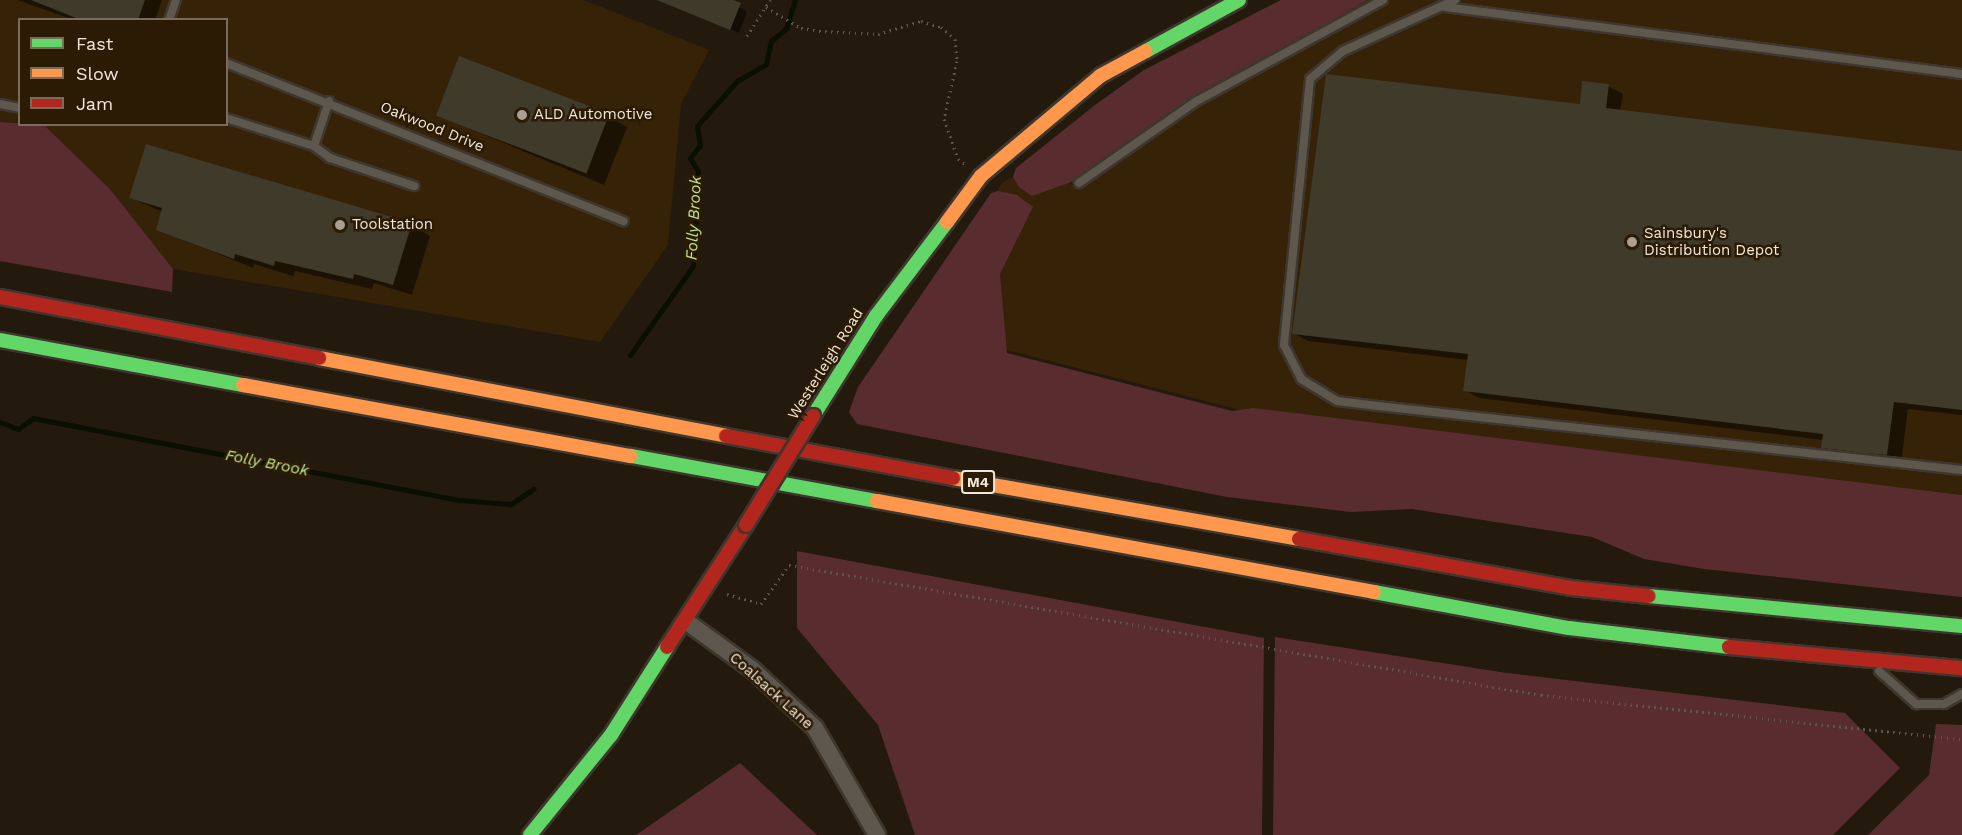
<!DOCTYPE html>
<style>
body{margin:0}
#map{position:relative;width:1962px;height:835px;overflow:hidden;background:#231a0d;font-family:"Work Sans",sans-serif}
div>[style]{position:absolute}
.built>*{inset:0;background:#352207}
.green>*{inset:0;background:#592c2f}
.shadow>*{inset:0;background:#0007}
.stream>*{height:5px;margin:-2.5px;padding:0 2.5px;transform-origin:2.5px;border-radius:2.5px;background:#091001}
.building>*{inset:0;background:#403a2a;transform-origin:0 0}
.path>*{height:3px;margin-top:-1.5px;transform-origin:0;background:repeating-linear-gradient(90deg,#5c564c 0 1.5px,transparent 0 6px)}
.roads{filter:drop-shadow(2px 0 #3e372e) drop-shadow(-2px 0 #3e372e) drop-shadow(0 2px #3e372e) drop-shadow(0 -2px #3e372e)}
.lane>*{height:8px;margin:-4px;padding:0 4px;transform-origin:4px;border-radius:4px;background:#5e574e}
.street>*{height:16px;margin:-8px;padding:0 8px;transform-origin:8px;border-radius:8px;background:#5e574e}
.fast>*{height:14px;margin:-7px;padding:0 7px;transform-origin:7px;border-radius:7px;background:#63d668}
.slow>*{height:14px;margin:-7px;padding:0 7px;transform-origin:7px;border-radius:7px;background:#ff974d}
.jam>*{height:14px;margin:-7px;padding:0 7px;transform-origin:7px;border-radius:7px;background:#b3261e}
.bridges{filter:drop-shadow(2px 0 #3e372e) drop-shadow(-2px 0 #3e372e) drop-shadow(0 2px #3e372e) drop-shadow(0 -2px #3e372e)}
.jam-bridge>*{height:14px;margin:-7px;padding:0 7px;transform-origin:7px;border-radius:7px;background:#b3261e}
.dots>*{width:16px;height:16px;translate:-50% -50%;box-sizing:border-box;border:3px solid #2b1b05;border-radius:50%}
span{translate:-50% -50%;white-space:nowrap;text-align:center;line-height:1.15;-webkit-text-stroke:5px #2b1b05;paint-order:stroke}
.shield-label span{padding:2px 4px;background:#2b1b05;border:2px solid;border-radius:4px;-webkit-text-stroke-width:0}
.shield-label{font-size:14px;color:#f1e6d9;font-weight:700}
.poi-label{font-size:15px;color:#f1e6d9}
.left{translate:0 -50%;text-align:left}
.street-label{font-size:15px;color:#f1e6d9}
.water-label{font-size:16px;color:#bfe38d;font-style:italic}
.legend{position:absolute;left:18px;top:18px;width:210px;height:108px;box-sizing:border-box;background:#2b1b05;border:2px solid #7a6c5a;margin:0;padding:8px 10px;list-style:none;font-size:18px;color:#f1e6d9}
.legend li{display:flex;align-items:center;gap:12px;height:30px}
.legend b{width:30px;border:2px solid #7a6c5a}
</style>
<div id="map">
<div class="built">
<div style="clip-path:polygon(0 0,584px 0,709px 50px,681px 104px,668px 245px,600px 342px,173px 269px,110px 189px,44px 125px,35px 125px,226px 124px,226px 20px,20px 20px,19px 123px,0 122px)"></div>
<div style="clip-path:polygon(1307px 0,1962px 0,1962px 495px,1248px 412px,922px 328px,1002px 183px)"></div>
</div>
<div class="green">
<div style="clip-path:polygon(1281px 0,1367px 0,1171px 114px,1069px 183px,1032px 196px,1019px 187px,1013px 177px,1016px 168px,1095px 105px,1144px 70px)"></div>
<div style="clip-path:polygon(0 122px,44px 125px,110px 189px,173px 269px,172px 292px,0 261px)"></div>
<div style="clip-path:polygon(998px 191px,1017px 195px,1033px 207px,1000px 274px,1007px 353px,1232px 411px,1253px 408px,1962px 495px,1962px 597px,1704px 569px,1644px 559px,1592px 537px,1412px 509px,1351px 512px,1227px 497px,857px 424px,849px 412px,858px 387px,991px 193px)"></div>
<div style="clip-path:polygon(797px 551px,1264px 638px,1262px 835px,915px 835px,878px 725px,797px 628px)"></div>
<div style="clip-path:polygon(1275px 637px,1507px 673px,1845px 713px,1900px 768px,1833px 835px,1273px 835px)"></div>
<div style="clip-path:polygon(1936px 724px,1962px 725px,1962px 835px,1868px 835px,1929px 775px)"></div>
<div style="clip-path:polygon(740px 763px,817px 835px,636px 835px)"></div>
</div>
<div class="shadow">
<div style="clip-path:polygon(17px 0,162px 0,155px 20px,75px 20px)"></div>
<div style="clip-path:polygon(739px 7px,747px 12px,739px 33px,710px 20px)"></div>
<div style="clip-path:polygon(1608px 86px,1623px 94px,1620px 111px,1962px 152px,1962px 415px,1908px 409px,1901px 463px,1837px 455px,1823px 447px,1824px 440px,1479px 398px,1465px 390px,1468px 360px,1308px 341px,1293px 333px)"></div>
<div style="clip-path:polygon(437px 115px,608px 116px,627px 127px,604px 185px)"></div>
<div style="clip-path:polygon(131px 198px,411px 225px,430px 236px,412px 295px,374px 283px,372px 289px,295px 271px,293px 276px,254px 264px,253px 268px,158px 229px,163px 212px)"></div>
</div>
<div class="stream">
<div style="left:630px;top:355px;width:109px;rotate:-54.7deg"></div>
<div style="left:693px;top:266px;width:95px;rotate:-87deg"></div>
<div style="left:698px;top:171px;width:15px;rotate:-122deg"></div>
<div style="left:690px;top:158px;width:16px;rotate:-52deg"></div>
<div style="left:700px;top:145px;width:19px;rotate:-99deg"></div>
<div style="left:697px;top:126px;width:60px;rotate:-48.4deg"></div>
<div style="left:737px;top:81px;width:34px;rotate:-30deg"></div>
<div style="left:766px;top:64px;width:24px;rotate:-78deg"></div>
<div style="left:771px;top:41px;width:19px;rotate:-39deg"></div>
<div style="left:786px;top:29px;width:30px;rotate:-73deg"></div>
<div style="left:0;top:422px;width:19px;rotate:21deg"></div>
<div style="left:18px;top:429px;width:19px;rotate:-36deg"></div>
<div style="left:33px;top:418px;width:435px;rotate:10.9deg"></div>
<div style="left:460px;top:500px;width:51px;rotate:4.5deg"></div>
<div style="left:511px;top:504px;width:27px;rotate:-34deg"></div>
</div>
<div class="building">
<div style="clip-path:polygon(31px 0,145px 0,138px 20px,81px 20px)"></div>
<div style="clip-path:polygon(657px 0,733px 0,741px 3px,730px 30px)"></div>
<div style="left:459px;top:56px;width:161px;height:64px;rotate:21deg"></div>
<div style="clip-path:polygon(1326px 74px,1580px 104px,1582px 81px,1609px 84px,1606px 108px,1962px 151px,1962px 410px,1894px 402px,1887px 455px,1864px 453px,1821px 448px,1823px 434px,1463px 391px,1468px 354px,1292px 334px)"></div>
<div style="clip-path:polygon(146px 144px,412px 223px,393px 285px,354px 274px,353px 279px,275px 261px,274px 266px,235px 254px,234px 259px,156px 230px,162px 208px,129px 198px)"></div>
</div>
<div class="path">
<div style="left:766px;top:7px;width:41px;rotate:31deg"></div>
<div style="left:801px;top:28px;width:18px;rotate:9deg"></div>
<div style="left:819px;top:31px;width:59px;rotate:2.9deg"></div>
<div style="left:878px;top:34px;width:45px;rotate:-16.8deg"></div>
<div style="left:921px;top:21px;width:21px;rotate:17deg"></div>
<div style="left:941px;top:27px;width:18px;rotate:41deg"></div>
<div style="left:955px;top:39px;width:22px;rotate:85deg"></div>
<div style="left:957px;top:61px;width:59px;rotate:102.6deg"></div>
<div style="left:944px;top:119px;width:42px;rotate:70.7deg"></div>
<div style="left:958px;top:159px;width:9px;rotate:36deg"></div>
<div style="left:747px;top:36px;width:43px;rotate:-57.4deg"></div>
<div style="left:727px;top:594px;width:35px;rotate:16deg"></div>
<div style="left:761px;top:604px;width:48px;rotate:-54.3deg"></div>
<div style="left:789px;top:565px;width:763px;rotate:9.81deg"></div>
<div style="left:1541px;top:695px;width:423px;rotate:6deg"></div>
</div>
<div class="roads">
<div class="lane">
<div style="left:1455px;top:0;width:123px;rotate:155.5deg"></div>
<div style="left:1343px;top:51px;width:43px;rotate:139.7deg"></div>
<div style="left:1310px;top:79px;width:267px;rotate:95.6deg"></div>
<div style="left:1284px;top:345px;width:38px;rotate:63deg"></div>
<div style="left:1301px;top:379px;width:42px;rotate:31.4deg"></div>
<div style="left:1337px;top:401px;width:41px;rotate:7deg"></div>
<div style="left:1378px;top:406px;width:587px;rotate:6.25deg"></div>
<div style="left:1445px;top:7px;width:521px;rotate:7.38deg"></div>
<div style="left:169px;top:20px;width:21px;rotate:-71deg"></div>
<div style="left:226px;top:63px;width:428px;rotate:21.7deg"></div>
<div style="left:329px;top:101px;width:47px;rotate:108.4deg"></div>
<div style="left:314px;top:146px;width:20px;rotate:37deg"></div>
<div style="left:330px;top:158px;width:89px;rotate:18.4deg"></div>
<div style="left:0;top:104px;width:20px;rotate:11deg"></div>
<div style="left:226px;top:118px;width:92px;rotate:17.7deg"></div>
<div style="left:1079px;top:183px;width:141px;rotate:-34.9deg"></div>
<div style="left:1195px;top:102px;width:214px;rotate:-28.5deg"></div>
<div style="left:1879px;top:671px;width:50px;rotate:41.7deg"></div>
<div style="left:1916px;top:704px;width:28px"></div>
<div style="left:1944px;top:704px;width:21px;rotate:-29deg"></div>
</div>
<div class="street">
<div style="left:687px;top:622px;width:80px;rotate:35.9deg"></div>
<div style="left:752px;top:669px;width:86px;rotate:43.1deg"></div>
<div style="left:815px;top:728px;width:124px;rotate:59.9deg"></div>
</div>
<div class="fast">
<div style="left:1146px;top:51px;width:106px;rotate:-28.7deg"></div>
<div style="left:0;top:340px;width:247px;rotate:10.5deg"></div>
<div style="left:813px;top:416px;width:118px;rotate:-57.8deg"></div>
<div style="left:876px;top:316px;width:118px;rotate:-52.9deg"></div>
<div style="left:631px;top:456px;width:250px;rotate:10.4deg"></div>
<div style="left:1374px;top:592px;width:198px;rotate:10.5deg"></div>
<div style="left:1569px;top:628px;width:161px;rotate:6.8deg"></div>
<div style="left:1649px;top:596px;width:314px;rotate:5.5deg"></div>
<div style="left:530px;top:835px;width:129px;rotate:-51deg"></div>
<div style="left:611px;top:735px;width:104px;rotate:-57.5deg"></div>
</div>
<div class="slow">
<div style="left:947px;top:222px;width:57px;rotate:-53.5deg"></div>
<div style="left:981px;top:176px;width:155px;rotate:-40deg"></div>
<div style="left:1100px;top:76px;width:52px;rotate:-28.5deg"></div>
<div style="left:319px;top:358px;width:414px;rotate:10.8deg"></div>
<div style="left:243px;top:385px;width:394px;rotate:10.4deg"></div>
<div style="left:953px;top:478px;width:351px;rotate:10deg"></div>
<div style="left:877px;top:501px;width:505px;rotate:10.38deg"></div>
</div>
<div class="jam">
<div style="left:0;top:297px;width:325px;rotate:10.8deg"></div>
<div style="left:726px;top:436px;width:231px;rotate:10.5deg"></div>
<div style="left:1299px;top:539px;width:276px;rotate:10.2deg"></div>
<div style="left:1571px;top:588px;width:78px;rotate:5.9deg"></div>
<div style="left:667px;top:647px;width:145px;rotate:-57.1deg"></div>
<div style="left:1729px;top:647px;width:234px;rotate:5.2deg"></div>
</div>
</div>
<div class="bridges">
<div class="jam-bridge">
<div style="left:746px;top:525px;width:128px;rotate:-58.4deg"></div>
</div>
</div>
<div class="dots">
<div style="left:522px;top:115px;background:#a99f92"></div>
<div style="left:340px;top:225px;background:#a99f92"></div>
<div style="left:1632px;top:242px;background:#a99f92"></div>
</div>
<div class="shield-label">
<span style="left:978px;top:482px">M4</span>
</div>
<div class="poi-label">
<span class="left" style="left:534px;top:115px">ALD Automotive</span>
<span class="left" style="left:352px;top:225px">Toolstation</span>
<span class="left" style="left:1644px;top:242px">Sainsbury's<br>Distribution Depot</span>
</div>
<div class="street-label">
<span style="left:432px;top:127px;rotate:22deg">Oakwood Drive</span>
<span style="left:826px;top:364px;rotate:-58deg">Westerleigh Road</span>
<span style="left:771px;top:691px;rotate:42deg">Coalsack Lane</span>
</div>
<div class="water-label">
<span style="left:694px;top:218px;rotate:-87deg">Folly Brook</span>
<span style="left:267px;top:463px;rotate:11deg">Folly Brook</span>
</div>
<ul class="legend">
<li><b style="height:8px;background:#63d668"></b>Fast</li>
<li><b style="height:8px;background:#ff974d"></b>Slow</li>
<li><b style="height:8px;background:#b3261e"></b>Jam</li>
</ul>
</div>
